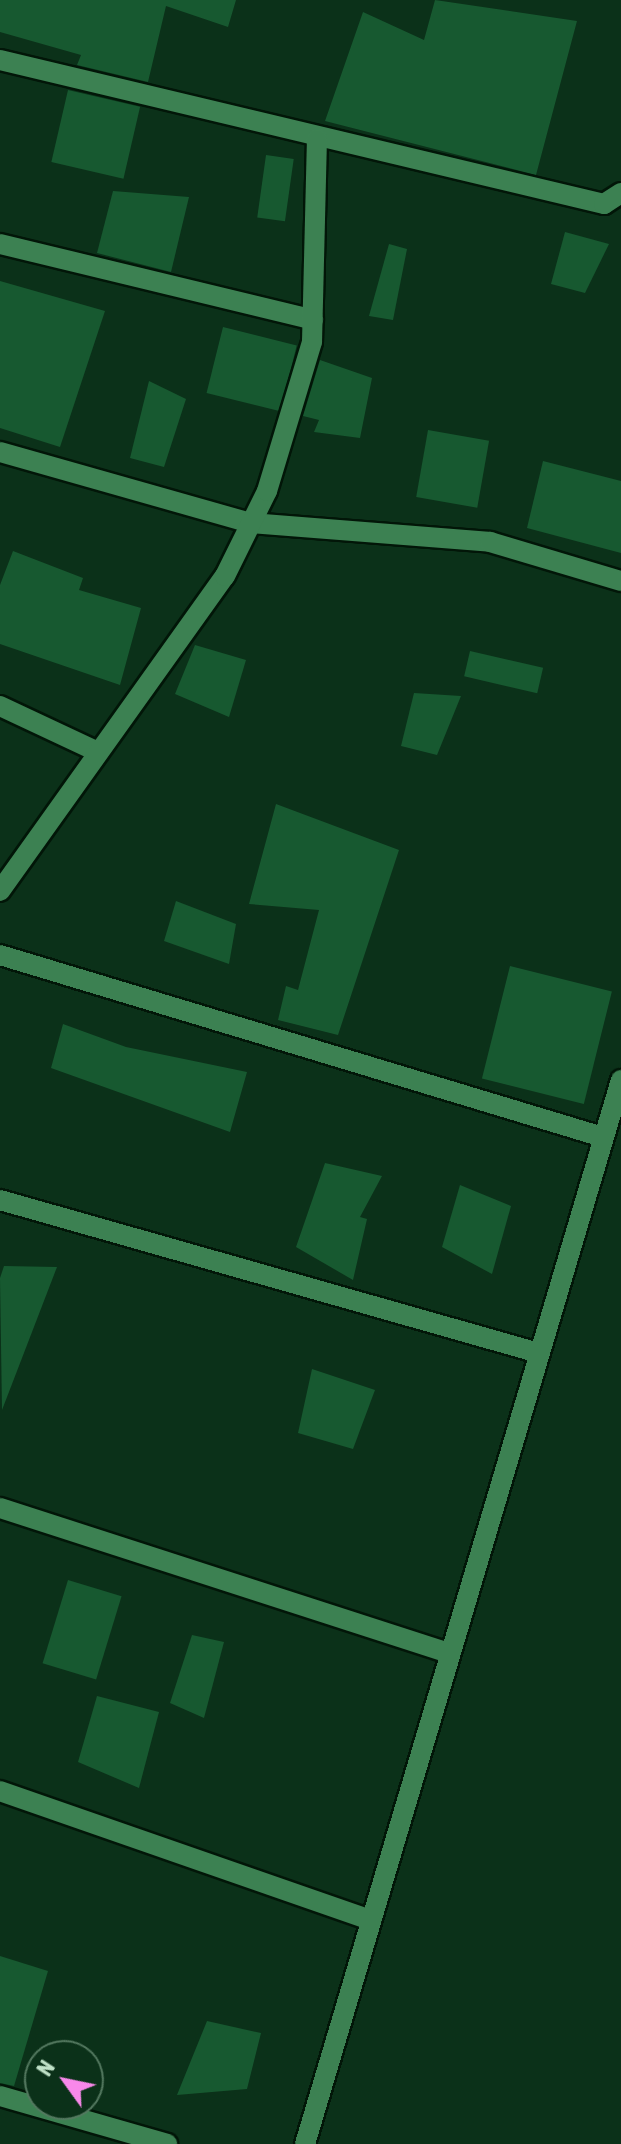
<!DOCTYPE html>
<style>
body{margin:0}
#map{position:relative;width:621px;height:2144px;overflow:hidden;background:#0b3119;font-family:"Asap Condensed",sans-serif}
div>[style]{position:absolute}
.building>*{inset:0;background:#175930;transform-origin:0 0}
.roads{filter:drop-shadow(2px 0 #021608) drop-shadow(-2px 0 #021608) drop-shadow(0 2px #021608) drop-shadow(0 -2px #021608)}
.minor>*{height:20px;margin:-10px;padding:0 10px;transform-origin:10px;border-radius:10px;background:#3c8152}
span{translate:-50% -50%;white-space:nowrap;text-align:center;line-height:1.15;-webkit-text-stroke:6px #0b3119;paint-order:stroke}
.north{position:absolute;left:24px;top:2040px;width:80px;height:80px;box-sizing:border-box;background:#0b3119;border:2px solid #53785f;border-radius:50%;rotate:303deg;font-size:22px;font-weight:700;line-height:32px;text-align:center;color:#c0e2c8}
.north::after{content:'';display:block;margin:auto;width:28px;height:36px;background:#f888ea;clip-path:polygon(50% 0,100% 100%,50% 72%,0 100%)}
</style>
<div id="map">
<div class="building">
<div style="clip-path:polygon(0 0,236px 0,228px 27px,166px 6px,148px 82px,77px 65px,81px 55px,0 32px)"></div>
<div style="clip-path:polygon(435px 0,577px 21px,536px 175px,325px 121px,363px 12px,424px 40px)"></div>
<div style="left:68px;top:90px;width:74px;height:74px;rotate:13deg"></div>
<div style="left:266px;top:155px;width:28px;height:63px;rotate:8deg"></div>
<div style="clip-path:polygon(113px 191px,189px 197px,171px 272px,97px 253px)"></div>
<div style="clip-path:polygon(565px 232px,609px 244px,585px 293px,551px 284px)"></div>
<div style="clip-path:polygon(389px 244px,407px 249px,393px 320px,369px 316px)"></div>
<div style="clip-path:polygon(0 281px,105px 311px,60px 447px,0 428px)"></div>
<div style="left:223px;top:327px;width:76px;height:68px;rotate:14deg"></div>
<div style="clip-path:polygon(320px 360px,372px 378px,360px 438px,314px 432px,319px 420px,303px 416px)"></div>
<div style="clip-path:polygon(149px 381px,186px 399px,164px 467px,130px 458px)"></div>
<div style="left:428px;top:430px;width:62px;height:68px;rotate:10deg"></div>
<div style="clip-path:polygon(543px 461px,621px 481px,621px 553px,527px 528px)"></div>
<div style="clip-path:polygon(13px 551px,83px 578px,79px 590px,141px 608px,120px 685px,0 644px,0 585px)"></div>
<div style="clip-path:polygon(195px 645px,246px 660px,229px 717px,175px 694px)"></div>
<div style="left:470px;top:651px;width:75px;height:26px;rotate:13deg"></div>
<div style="clip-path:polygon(414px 693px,461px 696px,437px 755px,401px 746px)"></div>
<div style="clip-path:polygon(276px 804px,399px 850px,338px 1035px,278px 1020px,286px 986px,298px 990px,319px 910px,249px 904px)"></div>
<div style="clip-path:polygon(176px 901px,236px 924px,229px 964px,164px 941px)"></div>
<div style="left:510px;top:966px;width:105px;height:116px;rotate:14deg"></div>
<div style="clip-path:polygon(63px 1024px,126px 1047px,247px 1072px,230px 1132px,51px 1068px)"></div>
<div style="clip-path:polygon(325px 1163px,382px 1176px,360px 1217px,367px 1219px,353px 1280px,296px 1247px)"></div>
<div style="clip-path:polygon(460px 1185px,511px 1206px,492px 1274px,442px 1247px)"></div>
<div style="clip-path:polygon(4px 1266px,57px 1267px,2px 1410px,0 1278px)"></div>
<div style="clip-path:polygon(312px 1369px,375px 1390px,353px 1449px,298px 1433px)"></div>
<div style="left:68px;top:1580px;width:56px;height:87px;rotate:17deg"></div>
<div style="clip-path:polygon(192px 1635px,224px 1642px,204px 1718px,170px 1703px)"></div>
<div style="clip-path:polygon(97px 1696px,159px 1712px,139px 1788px,78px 1762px)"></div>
<div style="clip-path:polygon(0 1956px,48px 1971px,14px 2086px,0 2083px)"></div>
<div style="clip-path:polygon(207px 2021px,261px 2033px,247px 2089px,177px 2095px)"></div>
</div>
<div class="roads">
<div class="minor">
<div style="left:0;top:60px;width:621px;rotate:13.41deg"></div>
<div style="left:604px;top:204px;width:20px;rotate:-33deg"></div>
<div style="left:0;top:244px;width:322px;rotate:13.6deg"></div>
<div style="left:0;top:452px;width:261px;rotate:15.8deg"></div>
<div style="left:251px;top:523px;width:240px;rotate:4.5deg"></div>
<div style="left:490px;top:542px;width:137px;rotate:16.6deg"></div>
<div style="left:0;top:706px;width:106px;rotate:25.1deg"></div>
<div style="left:0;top:891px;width:387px;rotate:-54.5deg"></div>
<div style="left:225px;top:576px;width:95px;rotate:-63.7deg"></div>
<div style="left:267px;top:491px;width:156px;rotate:-73.2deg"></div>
<div style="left:312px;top:342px;width:203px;rotate:-88.6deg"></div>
<div style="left:0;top:955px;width:630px;rotate:16.8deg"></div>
<div style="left:0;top:1200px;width:560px;rotate:15.85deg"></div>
<div style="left:0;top:1508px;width:473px;rotate:17.9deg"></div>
<div style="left:0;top:1791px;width:393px;rotate:19.2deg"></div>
<div style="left:0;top:2096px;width:174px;rotate:16deg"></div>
<div style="left:305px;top:2144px;width:1110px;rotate:-73.46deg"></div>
</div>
</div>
<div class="north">N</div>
</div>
